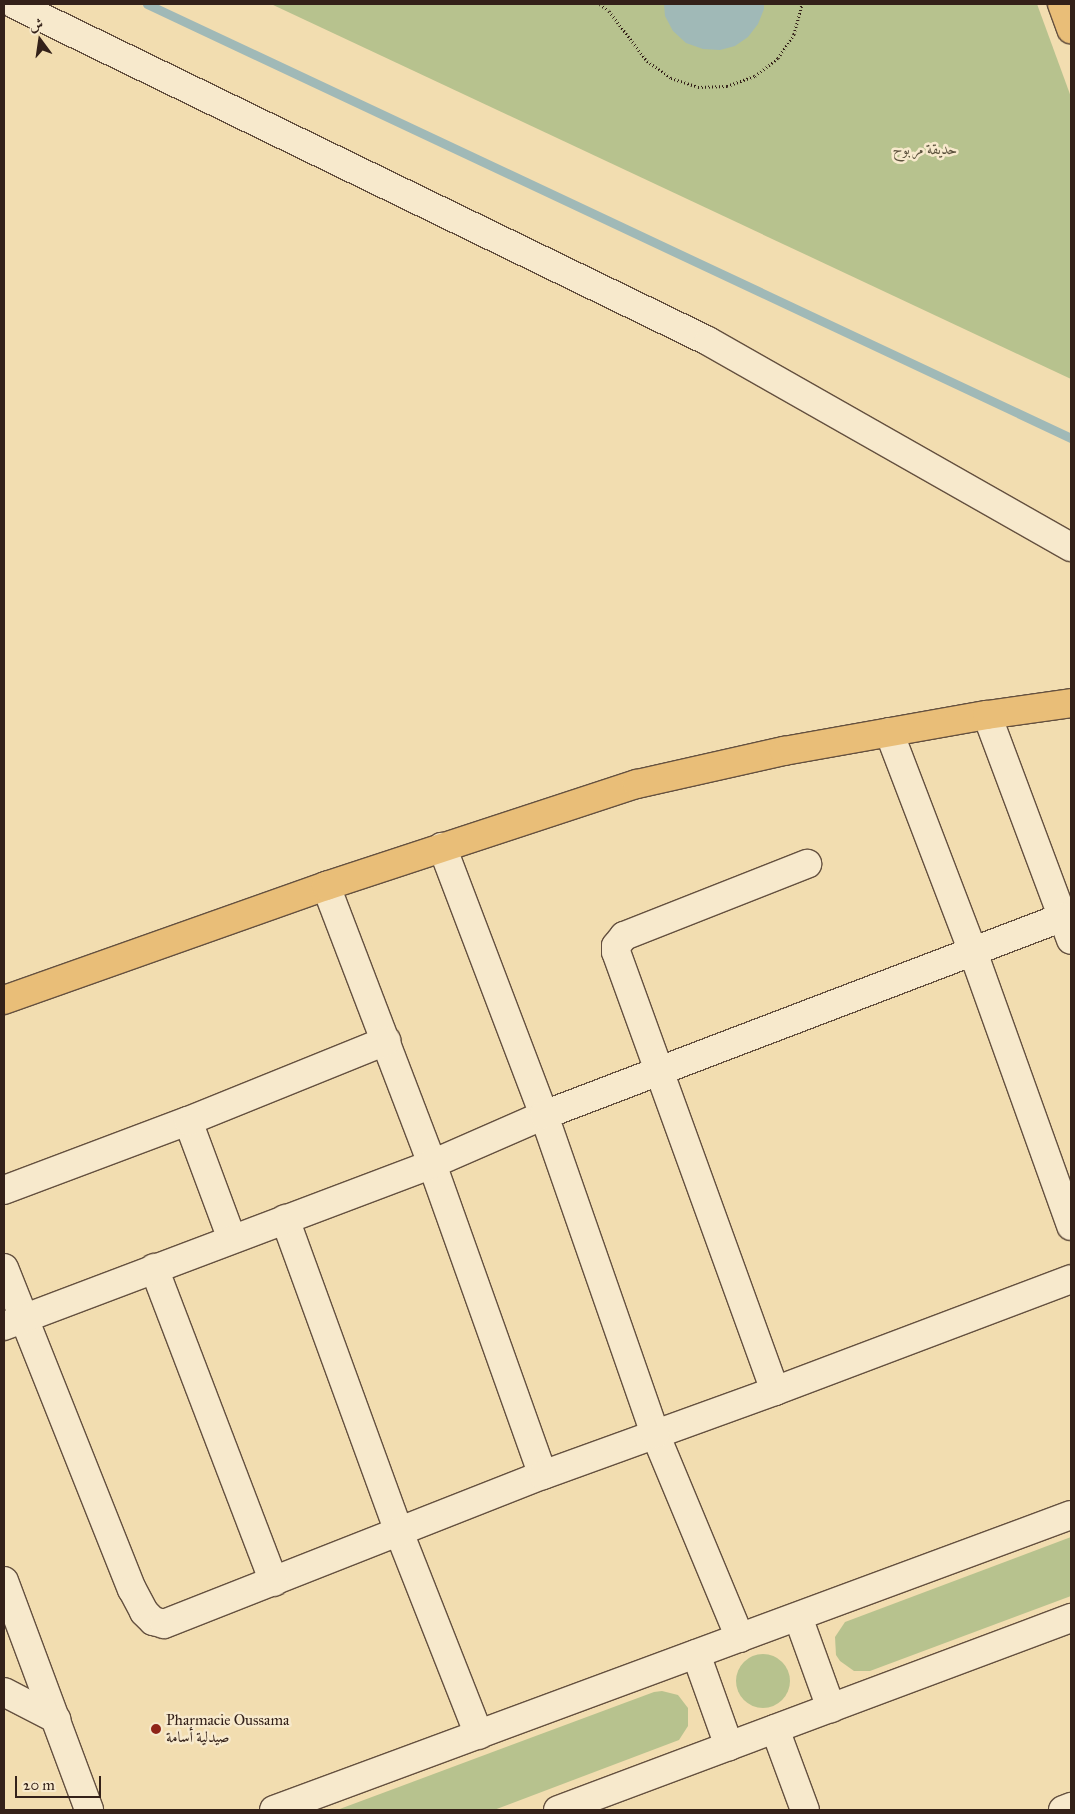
<!DOCTYPE html>
<meta charset="utf-8">
<style>
body{margin:0}
#map{position:relative;width:1075px;height:1814px;overflow:hidden;background:#f2ddb0;font-family:"IM FELL Great Primer",Amiri,serif}
div>[style]{position:absolute}
.green>*{inset:0;background:#b7c28e}
.round{border-radius:50%}
.water>*{inset:0;background:#a0b9b7}
.stream>*{height:9px;margin:-4.5px;padding:0 4.5px;transform-origin:4.5px;border-radius:4.5px;background:#a0b9b7}
.path>*{height:3px;margin-top:-1.5px;transform-origin:0;background:repeating-linear-gradient(90deg,#342119 0 1px,transparent 0 3.5px)}
.roads{filter:drop-shadow(1px 0 #64503f) drop-shadow(-1px 0 #64503f) drop-shadow(0 1px #64503f) drop-shadow(0 -1px #64503f)}
.minor>*{height:28px;margin:-14px;padding:0 14px;transform-origin:14px;border-radius:14px;background:#f7e9cc}
.major>*{height:28px;margin:-14px;padding:0 14px;transform-origin:14px;border-radius:14px;background:#e9be78}
.dots>*{width:14px;height:14px;translate:-50% -50%;box-sizing:border-box;border:2px solid #f7e9cc;border-radius:50%}
span{translate:-50% -50%;white-space:nowrap;text-align:center;line-height:1.15;-webkit-text-stroke:5px #f7e9cc;paint-order:stroke}
.park-label{font-size:15px;color:#5b513c;font-style:italic}
.poi-label{font-size:15px;color:#342119}
.left{translate:0 -50%;text-align:left}
.frame{position:absolute;inset:0;border:5px solid #342119;pointer-events:none}
.north{position:absolute;left:15px;top:15px;width:50px;height:50px;-webkit-text-stroke:4px #f7e9cc;paint-order:stroke;rotate:346deg;font-size:14px;font-weight:700;line-height:20px;text-align:center;color:#342119}
.north::after{content:'';display:block;margin:auto;width:18px;height:22px;background:#342119;clip-path:polygon(50% 0,100% 100%,50% 72%,0 100%)}
.scale{position:absolute;left:15px;top:1776px;width:86px;height:22px;box-sizing:border-box;border:2px solid #342119;border-top:0;padding-left:6px;font-size:15px;line-height:18px;white-space:nowrap;color:#342119;-webkit-text-stroke:4px #f7e9cc;paint-order:stroke}
</style>
<div id="map">
<div class="green">
<div style="clip-path:polygon(271px 4px,1037px 4px,1071px 97px,1071px 379px)"></div>
<div style="clip-path:polygon(1071px 1537px,1071px 1596px,870px 1671px,854px 1671px,840px 1661px,836px 1655px,835px 1637px,845px 1622px)"></div>
<div class="round" style="left:736px;top:1654px;width:54px;height:54px"></div>
<div style="clip-path:polygon(662px 1691px,678px 1695px,688px 1708px,688px 1726px,679px 1740px,494px 1810px,337px 1810px,654px 1692px)"></div>
</div>
<div class="water">
<div style="clip-path:polygon(664px 4px,764px 4px,764px 9px,758px 24px,748px 37px,735px 46px,720px 50px,703px 49px,686px 43px,673px 31px,665px 16px)"></div>
</div>
<div class="stream">
<div style="left:147px;top:4px;width:1021px;rotate:25.16deg"></div>
</div>
<div class="path">
<div style="left:600px;top:4px;width:11px;rotate:38deg"></div>
<div style="left:609px;top:11px;width:63px;rotate:52.8deg"></div>
<div style="left:647px;top:61px;width:29px;rotate:35deg"></div>
<div style="left:671px;top:78px;width:28px;rotate:18deg"></div>
<div style="left:698px;top:87px;width:29px;rotate:-2deg"></div>
<div style="left:727px;top:86px;width:30px;rotate:-20deg"></div>
<div style="left:755px;top:76px;width:29px;rotate:-38deg"></div>
<div style="left:778px;top:58px;width:29px;rotate:-56deg"></div>
<div style="left:794px;top:34px;width:31px;rotate:-75deg"></div>
</div>
<div class="roads">
<div class="minor">
<div style="left:14px;top:4px;width:771px;rotate:25.9deg"></div>
<div style="left:708px;top:341px;width:417px;rotate:29.6deg"></div>
<div style="left:987px;top:715px;width:240px;rotate:69.5deg"></div>
<div style="left:889px;top:732px;width:235px;rotate:69.1deg"></div>
<div style="left:973px;top:952px;width:291px;rotate:70.3deg"></div>
<div style="left:326px;top:886px;width:298px;rotate:69.1deg"></div>
<div style="left:432px;top:1164px;width:330px;rotate:70.4deg"></div>
<div style="left:188px;top:1121px;width:126px;rotate:69.6deg"></div>
<div style="left:4px;top:1190px;width:197px;rotate:-20.6deg"></div>
<div style="left:188px;top:1121px;width:214px;rotate:-22deg"></div>
<div style="left:285px;top:1219px;width:333px;rotate:70deg"></div>
<div style="left:399px;top:1532px;width:218px;rotate:68.5deg"></div>
<div style="left:4px;top:1268px;width:346px;rotate:68.3deg"></div>
<div style="left:132px;top:1589px;width:26px;rotate:62deg"></div>
<div style="left:144px;top:1612px;width:13px;rotate:45deg"></div>
<div style="left:153px;top:1621px;width:11px;rotate:15deg"></div>
<div style="left:164px;top:1624px;width:407px;rotate:-21.5deg"></div>
<div style="left:543px;top:1475px;width:247px;rotate:-19.9deg"></div>
<div style="left:775px;top:1391px;width:316px;rotate:-20.7deg"></div>
<div style="left:154px;top:1268px;width:336px;rotate:69.1deg"></div>
<div style="left:4px;top:1326px;width:458px;rotate:-20.7deg"></div>
<div style="left:432px;top:1164px;width:122px;rotate:-23.6deg"></div>
<div style="left:544px;top:1115px;width:287px;rotate:-110.8deg"></div>
<div style="left:775px;top:1391px;width:467px;rotate:-109.9deg"></div>
<div style="left:616px;top:952px;width:6px;rotate:-90deg"></div>
<div style="left:616px;top:946px;width:13px;rotate:-51deg"></div>
<div style="left:624px;top:936px;width:197px;rotate:-21.5deg"></div>
<div style="left:4px;top:1581px;width:244px;rotate:69.6deg"></div>
<div style="left:798px;top:1617px;width:97px;rotate:70.1deg"></div>
<div style="left:740px;top:1638px;width:221px;rotate:-112.6deg"></div>
<div style="left:655px;top:1434px;width:338px;rotate:-109.2deg"></div>
<div style="left:544px;top:1115px;width:555px;rotate:-20.88deg"></div>
<div style="left:696px;top:1654px;width:98px;rotate:70.3deg"></div>
<div style="left:4px;top:1692px;width:59px;rotate:27.4deg"></div>
<div style="left:775px;top:1729px;width:86px;rotate:69.7deg"></div>
<div style="left:274px;top:1810px;width:850px;rotate:-20.31deg"></div>
<div style="left:558px;top:1810px;width:548px;rotate:-20.52deg"></div>
<div style="left:1063px;top:1810px;width:9px;rotate:-21deg"></div>
</div>
<div class="major">
<div style="left:1062px;top:4px;width:27px;rotate:70deg"></div>
<div style="left:4px;top:1000px;width:342px;rotate:-19.5deg"></div>
<div style="left:326px;top:886px;width:327px;rotate:-18.2deg"></div>
<div style="left:637px;top:784px;width:151px;rotate:-12.7deg"></div>
<div style="left:784px;top:751px;width:206px;rotate:-10.1deg"></div>
<div style="left:987px;top:715px;width:85px;rotate:-8.1deg"></div>
</div>
</div>
<div class="dots">
<div style="left:156px;top:1729px;background:#8f2418"></div>
</div>
<div class="park-label">
<span style="left:925px;top:150px">حديقة مربوح</span>
</div>
<div class="poi-label">
<span class="left" style="left:166px;top:1729px">Pharmacie Oussama<br>صيدلية أسامة</span>
</div>
<div class="frame"></div>
<div class="north">ش</div>
<div class="scale">20 m</div>
</div>
